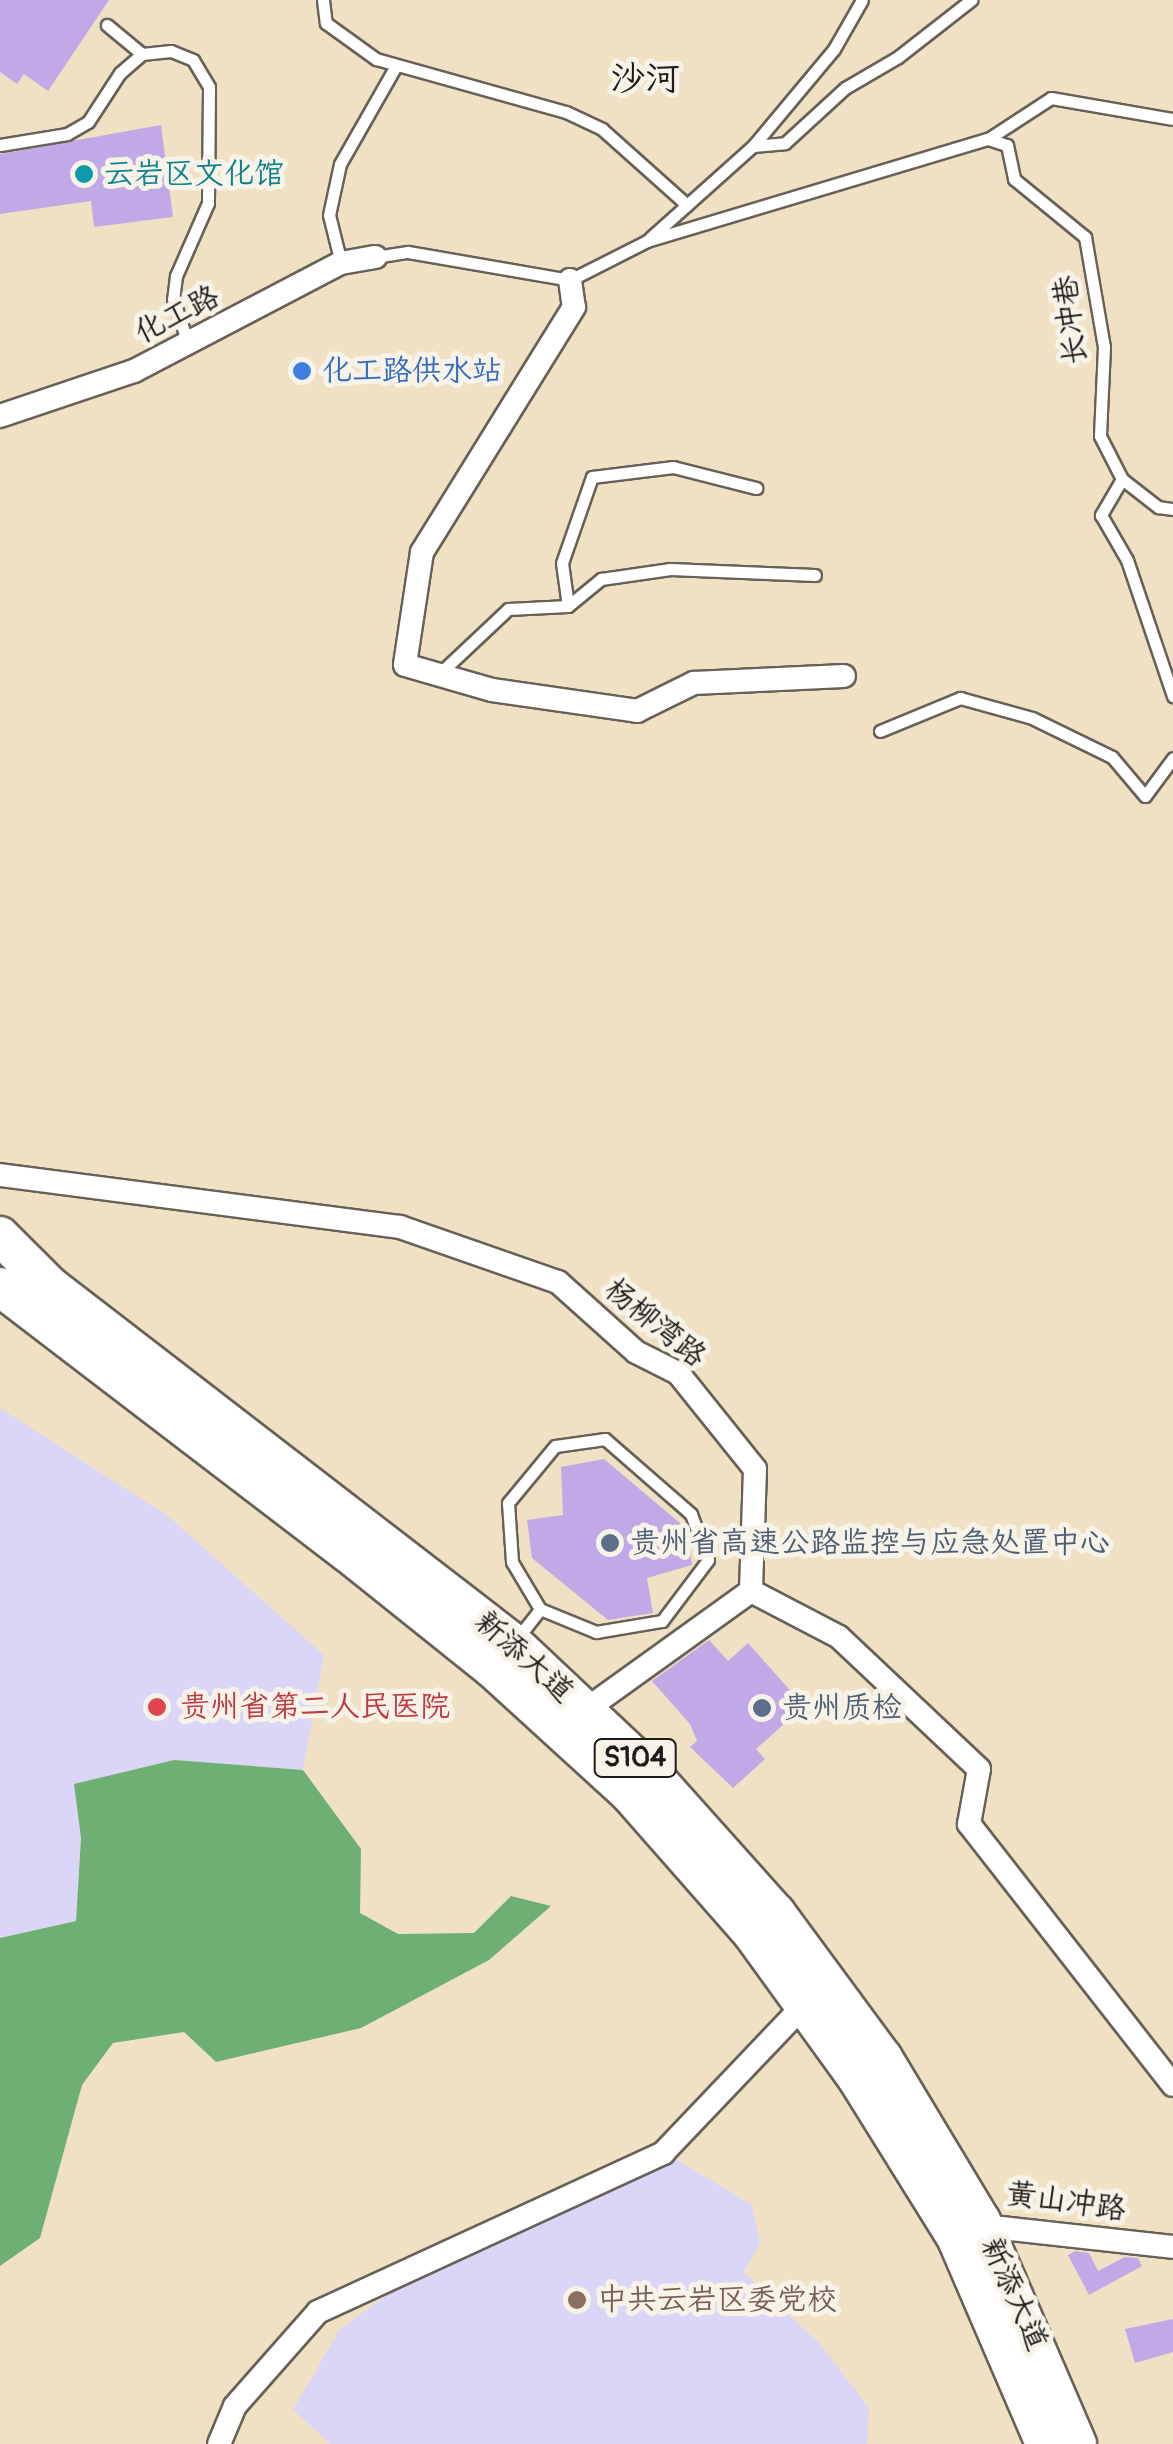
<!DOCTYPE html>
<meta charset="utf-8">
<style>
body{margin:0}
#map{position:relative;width:1173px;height:2444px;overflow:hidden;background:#f1e1c4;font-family:Pangolin,"LXGW WenKai TC",sans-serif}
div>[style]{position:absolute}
.built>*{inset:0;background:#dbd6f7}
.forest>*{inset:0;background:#6eb074}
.building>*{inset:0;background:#c0a9e6}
.roads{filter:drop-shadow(2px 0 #676157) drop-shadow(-2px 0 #676157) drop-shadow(0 2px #676157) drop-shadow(0 -2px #676157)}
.lane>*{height:11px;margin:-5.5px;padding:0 5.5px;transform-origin:5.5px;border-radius:5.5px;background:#fff}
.street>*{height:22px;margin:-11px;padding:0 11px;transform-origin:11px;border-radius:11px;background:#fff}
.primary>*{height:38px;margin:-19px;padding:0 19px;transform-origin:19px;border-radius:19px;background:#fff}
.dots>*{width:28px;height:28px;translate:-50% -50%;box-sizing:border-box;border:5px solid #f7f3e8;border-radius:50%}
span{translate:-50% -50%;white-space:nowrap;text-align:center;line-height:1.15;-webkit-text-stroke:10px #f7f3e8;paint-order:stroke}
.shield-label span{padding:2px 8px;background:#f7f3e8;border:2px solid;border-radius:8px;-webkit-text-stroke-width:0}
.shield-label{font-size:28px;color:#1c1c1c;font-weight:700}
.culture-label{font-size:30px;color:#0d838f}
.left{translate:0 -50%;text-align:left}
.street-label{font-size:30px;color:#1c1c1c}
.shop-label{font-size:30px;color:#366cbe}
.service-label{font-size:30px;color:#4e5e75}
.health-label{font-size:30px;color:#be3a42}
.education-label{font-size:30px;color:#785e54}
.quarter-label{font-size:35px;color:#1c1c1c}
</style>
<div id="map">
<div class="built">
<div style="clip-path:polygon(0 1408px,168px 1516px,324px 1655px,303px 1770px,174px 1760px,75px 1784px,81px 1838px,76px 1921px,0 1938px)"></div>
<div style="clip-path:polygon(674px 2158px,752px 2205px,760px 2243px,744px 2272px,820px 2344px,869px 2408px,867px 2444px,331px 2444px,293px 2410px,340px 2329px,420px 2271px)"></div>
</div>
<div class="forest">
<div style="clip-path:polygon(174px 1760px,303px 1770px,361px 1849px,360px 1913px,398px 1934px,474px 1933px,511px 1896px,551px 1906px,489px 1960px,361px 2028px,216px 2062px,184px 2032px,113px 2043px,82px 2085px,40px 2238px,0 2266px,0 1938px,76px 1921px,81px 1838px,74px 1784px)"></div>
</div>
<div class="building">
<div style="clip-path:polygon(0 0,109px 0,48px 91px,24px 74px,17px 84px,0 72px)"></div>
<div style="clip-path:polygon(161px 125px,173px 217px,94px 227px,91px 201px,0 214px,0 154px)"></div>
<div style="clip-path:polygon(604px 1459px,687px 1529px,692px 1565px,647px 1578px,653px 1613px,608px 1620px,532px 1558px,527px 1520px,563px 1515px,561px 1467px)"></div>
<div style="clip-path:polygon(709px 1640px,728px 1661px,748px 1643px,804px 1706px,756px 1749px,765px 1759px,733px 1788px,690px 1747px,697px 1741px,690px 1724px,652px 1681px)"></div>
<div style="clip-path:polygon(1075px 2251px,1089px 2253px,1098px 2271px,1125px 2257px,1138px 2258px,1142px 2266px,1089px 2295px,1068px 2255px)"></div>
<div style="clip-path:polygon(1173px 2319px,1173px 2352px,1135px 2363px,1125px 2329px)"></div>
</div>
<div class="roads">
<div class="lane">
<div style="left:323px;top:0;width:23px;rotate:83deg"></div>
<div style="left:326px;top:23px;width:62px;rotate:35.8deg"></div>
<div style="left:376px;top:59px;width:197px;rotate:15.6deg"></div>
<div style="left:566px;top:112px;width:40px;rotate:25deg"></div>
<div style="left:602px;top:129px;width:114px;rotate:41.8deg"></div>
<div style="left:107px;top:25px;width:45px;rotate:39.6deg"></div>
<div style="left:988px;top:139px;width:20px;rotate:18deg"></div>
<div style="left:1007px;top:145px;width:35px;rotate:78deg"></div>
<div style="left:1014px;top:179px;width:92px;rotate:39.2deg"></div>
<div style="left:1085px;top:237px;width:112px;rotate:80.2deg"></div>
<div style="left:1104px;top:347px;width:89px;rotate:92.6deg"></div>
<div style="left:1100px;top:436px;width:48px;rotate:62.9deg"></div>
<div style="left:1122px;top:479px;width:46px;rotate:37.9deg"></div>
<div style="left:1158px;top:507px;width:15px;rotate:8deg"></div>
<div style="left:0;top:145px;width:68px;rotate:-9.3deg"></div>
<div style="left:67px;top:134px;width:24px;rotate:-30deg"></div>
<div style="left:88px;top:122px;width:59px;rotate:-56.9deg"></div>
<div style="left:120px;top:73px;width:29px;rotate:-41deg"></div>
<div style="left:142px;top:54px;width:29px;rotate:-6deg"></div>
<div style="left:171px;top:51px;width:24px;rotate:22deg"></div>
<div style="left:193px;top:60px;width:31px;rotate:59deg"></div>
<div style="left:209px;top:87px;width:116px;rotate:90.5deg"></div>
<div style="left:208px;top:203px;width:80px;rotate:113.7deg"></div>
<div style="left:176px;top:276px;width:23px;rotate:97deg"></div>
<div style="left:173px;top:299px;width:46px;rotate:71.2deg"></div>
<div style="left:753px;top:146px;width:126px;rotate:-50.1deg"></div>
<div style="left:834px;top:49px;width:56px;rotate:-60.3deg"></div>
<div style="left:650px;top:238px;width:138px;rotate:-41.8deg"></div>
<div style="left:753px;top:146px;width:32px;rotate:-5deg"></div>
<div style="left:785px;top:143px;width:81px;rotate:-42.5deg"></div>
<div style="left:845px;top:88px;width:61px;rotate:-30.3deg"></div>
<div style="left:898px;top:57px;width:93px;rotate:-38deg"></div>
<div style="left:375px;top:257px;width:33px;rotate:-9deg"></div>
<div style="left:408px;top:252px;width:164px;rotate:9.8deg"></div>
<div style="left:570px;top:280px;width:86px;rotate:-26.9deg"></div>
<div style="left:647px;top:241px;width:356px;rotate:-16.7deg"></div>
<div style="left:988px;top:139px;width:75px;rotate:-33.1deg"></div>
<div style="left:1051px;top:98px;width:124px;rotate:9.8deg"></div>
<div style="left:341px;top:263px;width:49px;rotate:-104deg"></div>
<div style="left:329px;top:215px;width:52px;rotate:-77.8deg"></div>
<div style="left:340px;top:164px;width:113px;rotate:-60.3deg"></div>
<div style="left:1122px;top:479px;width:42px;rotate:120.3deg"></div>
<div style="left:1101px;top:515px;width:52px;rotate:60deg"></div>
<div style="left:1127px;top:560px;width:144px;rotate:71.3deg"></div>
<div style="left:568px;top:606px;width:43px;rotate:-97.9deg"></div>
<div style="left:562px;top:563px;width:91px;rotate:-70.8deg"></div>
<div style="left:592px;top:477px;width:82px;rotate:-7deg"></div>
<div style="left:673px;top:467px;width:86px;rotate:14.2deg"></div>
<div style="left:438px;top:675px;width:96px;rotate:-43.3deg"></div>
<div style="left:508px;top:609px;width:60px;rotate:-2.9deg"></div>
<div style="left:568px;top:606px;width:43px;rotate:-39.3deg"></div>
<div style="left:601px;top:579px;width:70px;rotate:-8.2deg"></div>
<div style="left:670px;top:569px;width:145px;rotate:2.4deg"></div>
<div style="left:880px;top:731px;width:87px;rotate:-22.4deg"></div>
<div style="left:960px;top:698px;width:75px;rotate:15.5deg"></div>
<div style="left:1032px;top:718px;width:89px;rotate:26deg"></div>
<div style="left:1112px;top:757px;width:51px;rotate:49.8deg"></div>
<div style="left:1145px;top:796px;width:47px;rotate:-53.6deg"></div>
<div style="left:516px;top:1640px;width:39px;rotate:-52deg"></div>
<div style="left:540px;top:1609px;width:61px;rotate:22.3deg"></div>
<div style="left:596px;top:1632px;width:67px;rotate:-9.5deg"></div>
<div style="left:662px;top:1621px;width:76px;rotate:-53deg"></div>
<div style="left:708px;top:1560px;width:49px;rotate:-110.3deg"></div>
<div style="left:691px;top:1514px;width:114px;rotate:-138.9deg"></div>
<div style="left:605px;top:1439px;width:50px;rotate:172deg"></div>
<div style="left:555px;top:1446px;width:74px;rotate:129.5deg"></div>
<div style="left:508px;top:1503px;width:59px;rotate:86.1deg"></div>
<div style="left:512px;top:1562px;width:55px;rotate:59.2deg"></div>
</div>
<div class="street">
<div style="left:570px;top:280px;width:27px;rotate:82deg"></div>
<div style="left:574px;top:307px;width:288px;rotate:121.8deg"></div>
<div style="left:422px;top:552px;width:114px;rotate:98.6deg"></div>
<div style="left:405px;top:665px;width:91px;rotate:16deg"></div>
<div style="left:492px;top:690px;width:147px;rotate:8.2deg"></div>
<div style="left:637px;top:711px;width:64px;rotate:-26.2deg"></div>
<div style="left:694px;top:683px;width:150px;rotate:-2.7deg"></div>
<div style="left:0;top:416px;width:141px;rotate:-18.6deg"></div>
<div style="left:134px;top:371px;width:233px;rotate:-27.6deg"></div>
<div style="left:341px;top:263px;width:35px;rotate:-10deg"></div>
<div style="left:0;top:1175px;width:403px;rotate:7.4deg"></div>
<div style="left:400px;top:1227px;width:167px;rotate:19.2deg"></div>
<div style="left:558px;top:1282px;width:105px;rotate:41.9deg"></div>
<div style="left:636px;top:1352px;width:47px;rotate:26.6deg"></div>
<div style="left:678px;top:1373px;width:123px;rotate:51.3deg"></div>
<div style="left:755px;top:1469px;width:122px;rotate:91.9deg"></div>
<div style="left:751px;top:1591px;width:99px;rotate:27.6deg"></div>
<div style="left:839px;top:1637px;width:192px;rotate:43.3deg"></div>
<div style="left:979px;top:1769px;width:56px;rotate:100.3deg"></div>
<div style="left:969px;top:1824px;width:331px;rotate:52deg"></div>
<div style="left:584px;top:1711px;width:206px;rotate:-35.7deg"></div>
<div style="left:974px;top:2225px;width:200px;rotate:6.3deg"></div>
<div style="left:219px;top:2444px;width:41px;rotate:-67.2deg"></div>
<div style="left:235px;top:2406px;width:125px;rotate:-48.6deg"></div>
<div style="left:318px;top:2312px;width:380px;rotate:-24.7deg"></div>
<div style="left:663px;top:2153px;width:204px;rotate:-46.4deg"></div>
</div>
<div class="primary">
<div style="left:0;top:1236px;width:71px;rotate:45deg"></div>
<div style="left:50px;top:1286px;width:585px;rotate:37.63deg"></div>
<div style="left:513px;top:1643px;width:185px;rotate:43.3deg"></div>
<div style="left:648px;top:1770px;width:192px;rotate:48.2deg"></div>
<div style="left:776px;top:1913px;width:180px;rotate:53.6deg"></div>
<div style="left:883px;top:2058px;width:190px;rotate:59deg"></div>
<div style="left:981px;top:2221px;width:243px;rotate:66.7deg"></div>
<div style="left:0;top:1287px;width:437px;rotate:37.4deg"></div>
<div style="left:347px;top:1552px;width:186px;rotate:38.7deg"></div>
<div style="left:492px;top:1668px;width:185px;rotate:42.4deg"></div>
<div style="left:629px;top:1793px;width:186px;rotate:48.7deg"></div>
<div style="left:752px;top:1933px;width:179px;rotate:54.1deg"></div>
<div style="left:857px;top:2078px;width:187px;rotate:58.1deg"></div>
<div style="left:956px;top:2237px;width:225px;rotate:66.7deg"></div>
</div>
</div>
<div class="dots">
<div style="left:84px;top:174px;background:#0f9aa8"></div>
<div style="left:302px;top:371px;background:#3f7fe0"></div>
<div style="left:610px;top:1543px;background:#5c6f8a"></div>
<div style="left:157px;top:1707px;background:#e0444e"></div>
<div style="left:762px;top:1708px;background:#5c6f8a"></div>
<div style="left:577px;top:2300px;background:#8d6e63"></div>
</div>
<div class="shield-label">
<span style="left:635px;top:1758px">S104</span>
</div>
<div class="culture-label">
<span class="left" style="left:104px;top:174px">云岩区文化馆</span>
</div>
<div class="street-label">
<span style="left:177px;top:315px;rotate:-27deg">化工路</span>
<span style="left:1071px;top:320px;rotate:-97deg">长冲巷</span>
<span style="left:655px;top:1323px;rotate:39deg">杨柳湾路</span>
<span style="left:524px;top:1657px;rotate:42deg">新添大道</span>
<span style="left:1066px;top:2202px;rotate:8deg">黄山冲路</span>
<span style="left:1014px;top:2294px;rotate:66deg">新添大道</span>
</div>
<div class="shop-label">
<span class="left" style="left:322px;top:371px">化工路供水站</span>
</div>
<div class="service-label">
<span class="left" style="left:630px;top:1543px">贵州省高速公路监控与应急处置中心</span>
<span class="left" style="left:782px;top:1708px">贵州质检</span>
</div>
<div class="health-label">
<span class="left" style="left:180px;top:1707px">贵州省第二人民医院</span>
</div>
<div class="education-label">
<span class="left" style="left:597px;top:2300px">中共云岩区委党校</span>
</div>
<div class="quarter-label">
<span style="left:645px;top:79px">沙河</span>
</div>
</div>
